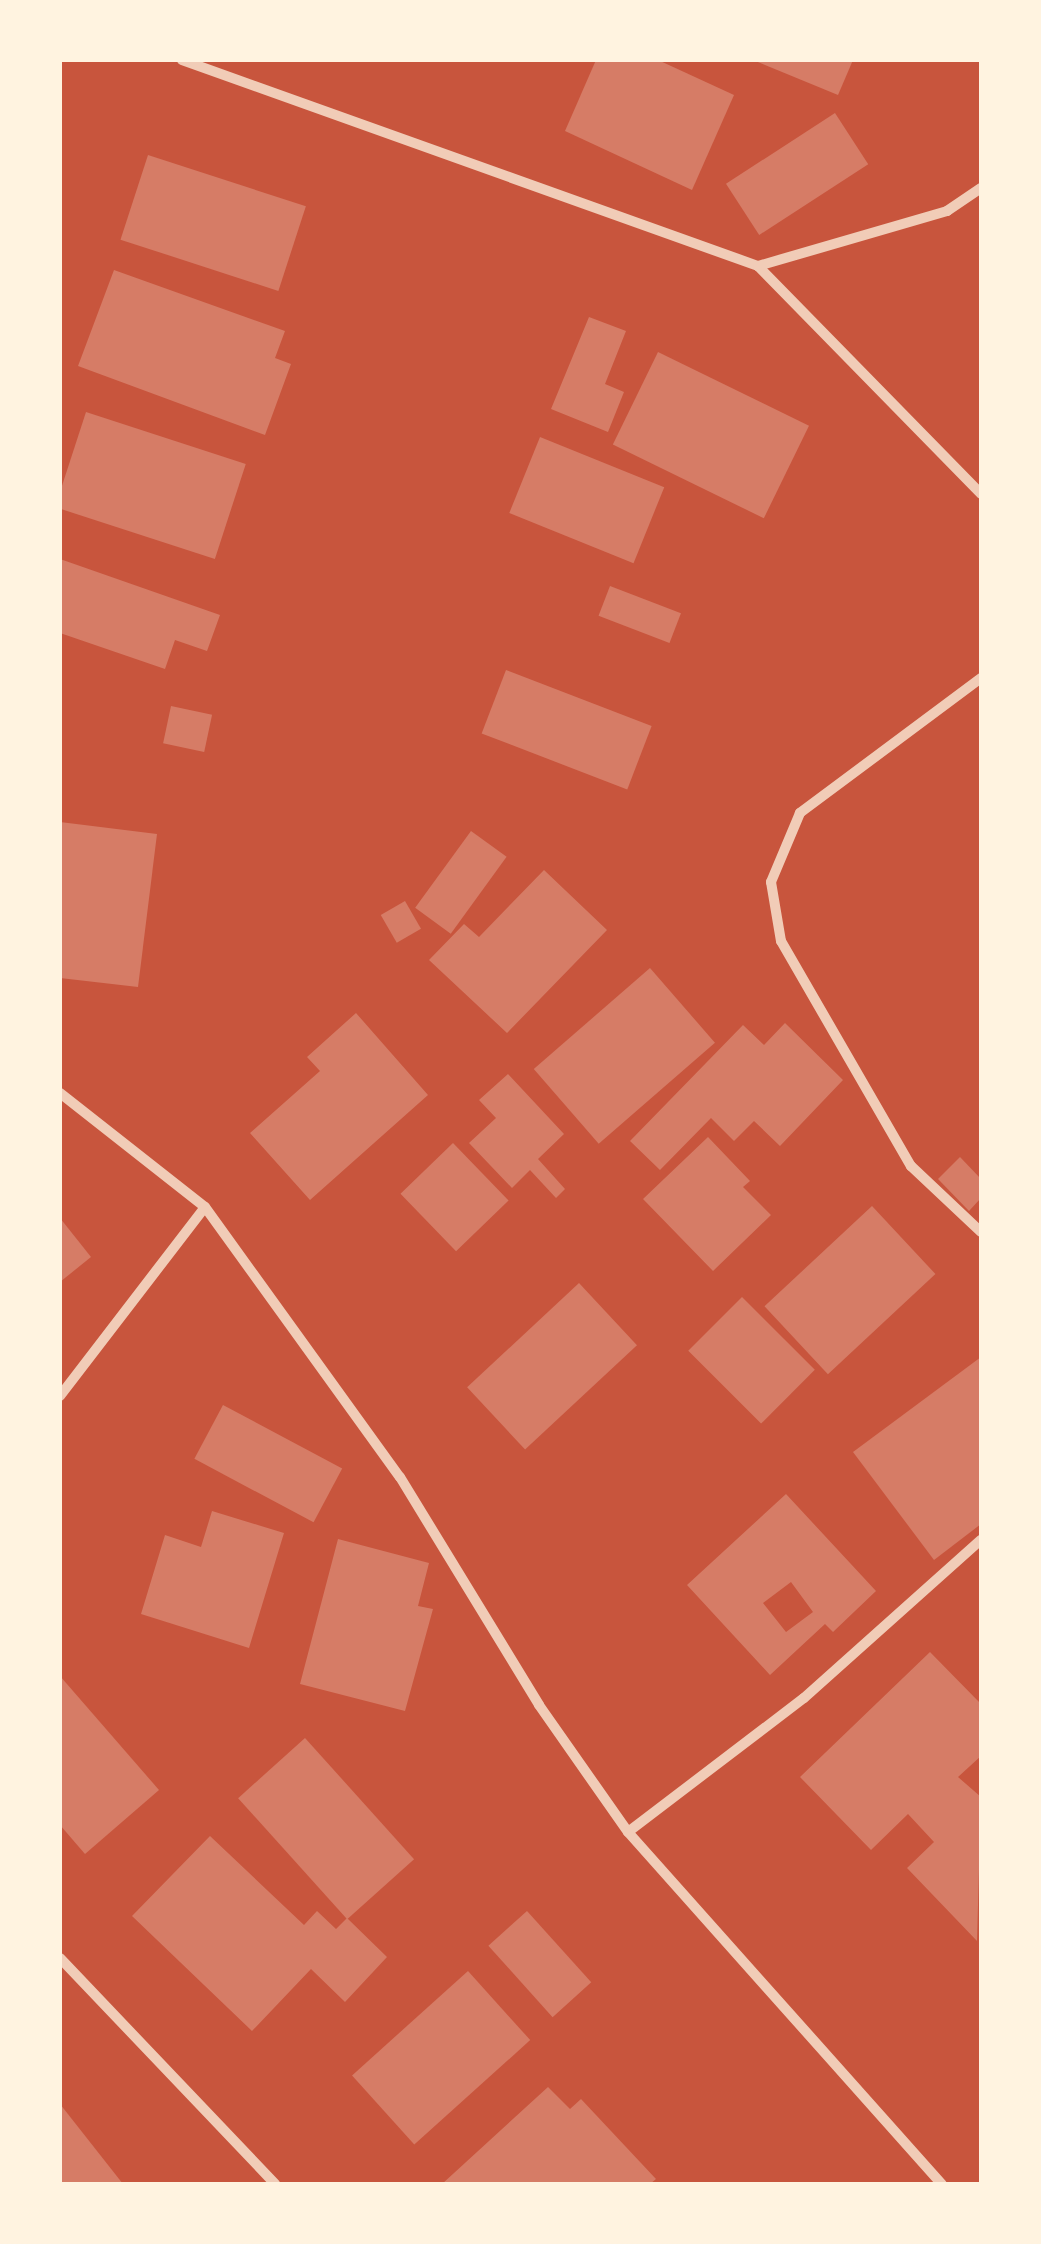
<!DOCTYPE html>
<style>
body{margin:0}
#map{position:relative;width:1041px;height:2244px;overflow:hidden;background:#c8553d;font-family:"Work Sans",sans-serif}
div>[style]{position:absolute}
.building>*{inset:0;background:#d67c66;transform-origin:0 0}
.minor>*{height:10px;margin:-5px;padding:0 5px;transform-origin:5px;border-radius:5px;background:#f1ccb7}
span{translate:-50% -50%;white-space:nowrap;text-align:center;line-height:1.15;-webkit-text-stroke:10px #fff3e0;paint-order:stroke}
.frame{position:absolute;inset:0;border:62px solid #fff3e0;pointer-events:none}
</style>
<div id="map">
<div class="building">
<div style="clip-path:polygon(596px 60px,658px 60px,734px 95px,692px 190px,565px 131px)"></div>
<div style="clip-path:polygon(753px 60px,853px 60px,838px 95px)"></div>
<div style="left:835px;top:113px;width:61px;height:130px;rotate:57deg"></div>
<div style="left:148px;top:155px;width:166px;height:89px;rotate:18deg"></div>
<div style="clip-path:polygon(114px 270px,285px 331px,275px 358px,291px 364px,265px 435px,78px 366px)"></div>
<div style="clip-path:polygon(589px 317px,626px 331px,605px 384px,624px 392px,608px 432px,551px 409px)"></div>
<div style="left:658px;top:352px;width:168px;height:103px;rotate:26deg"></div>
<div style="left:86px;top:412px;width:168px;height:100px;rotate:18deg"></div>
<div style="left:540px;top:437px;width:134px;height:82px;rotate:22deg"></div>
<div style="clip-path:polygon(60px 559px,220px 615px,207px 651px,175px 640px,165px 669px,60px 633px)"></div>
<div style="left:610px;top:586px;width:76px;height:32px;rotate:21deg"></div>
<div style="left:506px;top:670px;width:156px;height:68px;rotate:21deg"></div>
<div style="left:171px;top:706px;width:42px;height:38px;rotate:12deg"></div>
<div style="clip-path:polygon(60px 822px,157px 834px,138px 987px,60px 978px)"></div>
<div style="left:471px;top:831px;width:44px;height:95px;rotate:36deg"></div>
<div style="clip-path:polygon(544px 870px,607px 930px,507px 1033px,429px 960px,464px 924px,479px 937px)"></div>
<div style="left:405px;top:901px;width:32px;height:28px;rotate:60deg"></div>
<div style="left:650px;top:968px;width:99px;height:154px;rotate:49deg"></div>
<div style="clip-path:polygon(356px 1013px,428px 1095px,310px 1200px,250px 1133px,320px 1071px,307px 1057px)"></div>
<div style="clip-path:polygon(785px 1023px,843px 1080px,780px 1146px,754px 1121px,734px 1141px,711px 1118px,660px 1170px,630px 1141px,743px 1025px,764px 1045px)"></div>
<div style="clip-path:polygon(508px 1074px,564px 1134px,538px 1159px,565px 1189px,556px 1198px,530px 1170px,512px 1188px,469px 1143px,496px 1118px,479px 1100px)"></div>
<div style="clip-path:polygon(708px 1137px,750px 1181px,743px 1187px,771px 1215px,713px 1271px,643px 1199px)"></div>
<div style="left:453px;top:1143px;width:80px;height:73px;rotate:46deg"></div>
<div style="clip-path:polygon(960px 1157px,981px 1179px,981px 1198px,969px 1211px,938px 1179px)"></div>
<div style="left:872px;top:1206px;width:93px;height:147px;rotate:47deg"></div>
<div style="clip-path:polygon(60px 1218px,91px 1257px,60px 1282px)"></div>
<div style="left:579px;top:1283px;width:85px;height:153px;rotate:47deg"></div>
<div style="left:742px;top:1297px;width:103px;height:76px;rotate:45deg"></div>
<div style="clip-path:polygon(981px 1357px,981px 1524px,934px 1560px,853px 1452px)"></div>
<div style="left:223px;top:1405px;width:135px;height:61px;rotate:28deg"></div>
<div style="clip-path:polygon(evenodd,786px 1494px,876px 1591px,833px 1632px,825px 1624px,770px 1675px,687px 1585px,786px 1494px,791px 1582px,813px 1612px,786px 1632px,763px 1603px,791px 1582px)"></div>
<div style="clip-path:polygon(212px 1511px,284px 1533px,249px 1648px,141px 1614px,165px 1535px,201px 1547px)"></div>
<div style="clip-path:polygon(338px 1539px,429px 1563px,418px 1606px,433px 1609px,405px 1711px,300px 1684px)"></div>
<div style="clip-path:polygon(930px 1652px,981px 1704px,981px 1756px,958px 1777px,981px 1797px,977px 1941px,907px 1868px,934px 1842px,908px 1814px,871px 1850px,800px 1777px)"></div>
<div style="clip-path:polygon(60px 1676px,159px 1790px,85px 1854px,60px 1825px)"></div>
<div style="left:305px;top:1738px;width:163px;height:90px;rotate:48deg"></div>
<div style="clip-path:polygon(210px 1836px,304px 1925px,317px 1911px,336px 1929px,347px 1918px,387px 1957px,345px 2002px,311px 1969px,252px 2031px,132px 1916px)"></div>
<div style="left:527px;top:1911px;width:96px;height:52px;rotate:48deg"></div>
<div style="left:468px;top:1971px;width:93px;height:156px;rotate:48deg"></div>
<div style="clip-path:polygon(548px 2087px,570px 2109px,581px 2099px,656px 2179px,650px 2184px,442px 2184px)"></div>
<div style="clip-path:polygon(60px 2104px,123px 2184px,60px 2184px)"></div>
</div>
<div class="minor">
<div style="left:182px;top:60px;width:612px;rotate:19.68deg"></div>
<div style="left:758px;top:266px;width:319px;rotate:45.6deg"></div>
<div style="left:758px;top:266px;width:197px;rotate:-16.2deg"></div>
<div style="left:947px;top:211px;width:41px;rotate:-34.1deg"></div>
<div style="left:981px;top:678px;width:226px;rotate:143.3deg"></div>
<div style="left:800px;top:813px;width:75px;rotate:112.8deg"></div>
<div style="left:771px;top:882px;width:60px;rotate:80.4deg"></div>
<div style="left:781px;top:941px;width:260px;rotate:60deg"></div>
<div style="left:911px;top:1166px;width:96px;rotate:43.3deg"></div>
<div style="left:60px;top:1093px;width:184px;rotate:38.2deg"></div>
<div style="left:205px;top:1207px;width:333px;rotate:54.2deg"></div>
<div style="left:400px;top:1477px;width:267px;rotate:58.6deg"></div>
<div style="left:539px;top:1705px;width:155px;rotate:55deg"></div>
<div style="left:628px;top:1832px;width:472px;rotate:48.3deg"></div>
<div style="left:60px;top:1396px;width:238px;rotate:-52.5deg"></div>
<div style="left:628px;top:1832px;width:221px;rotate:-37.3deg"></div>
<div style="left:804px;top:1698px;width:237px;rotate:-41.8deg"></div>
<div style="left:60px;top:1958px;width:312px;rotate:46.4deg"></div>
</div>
<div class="frame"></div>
</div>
